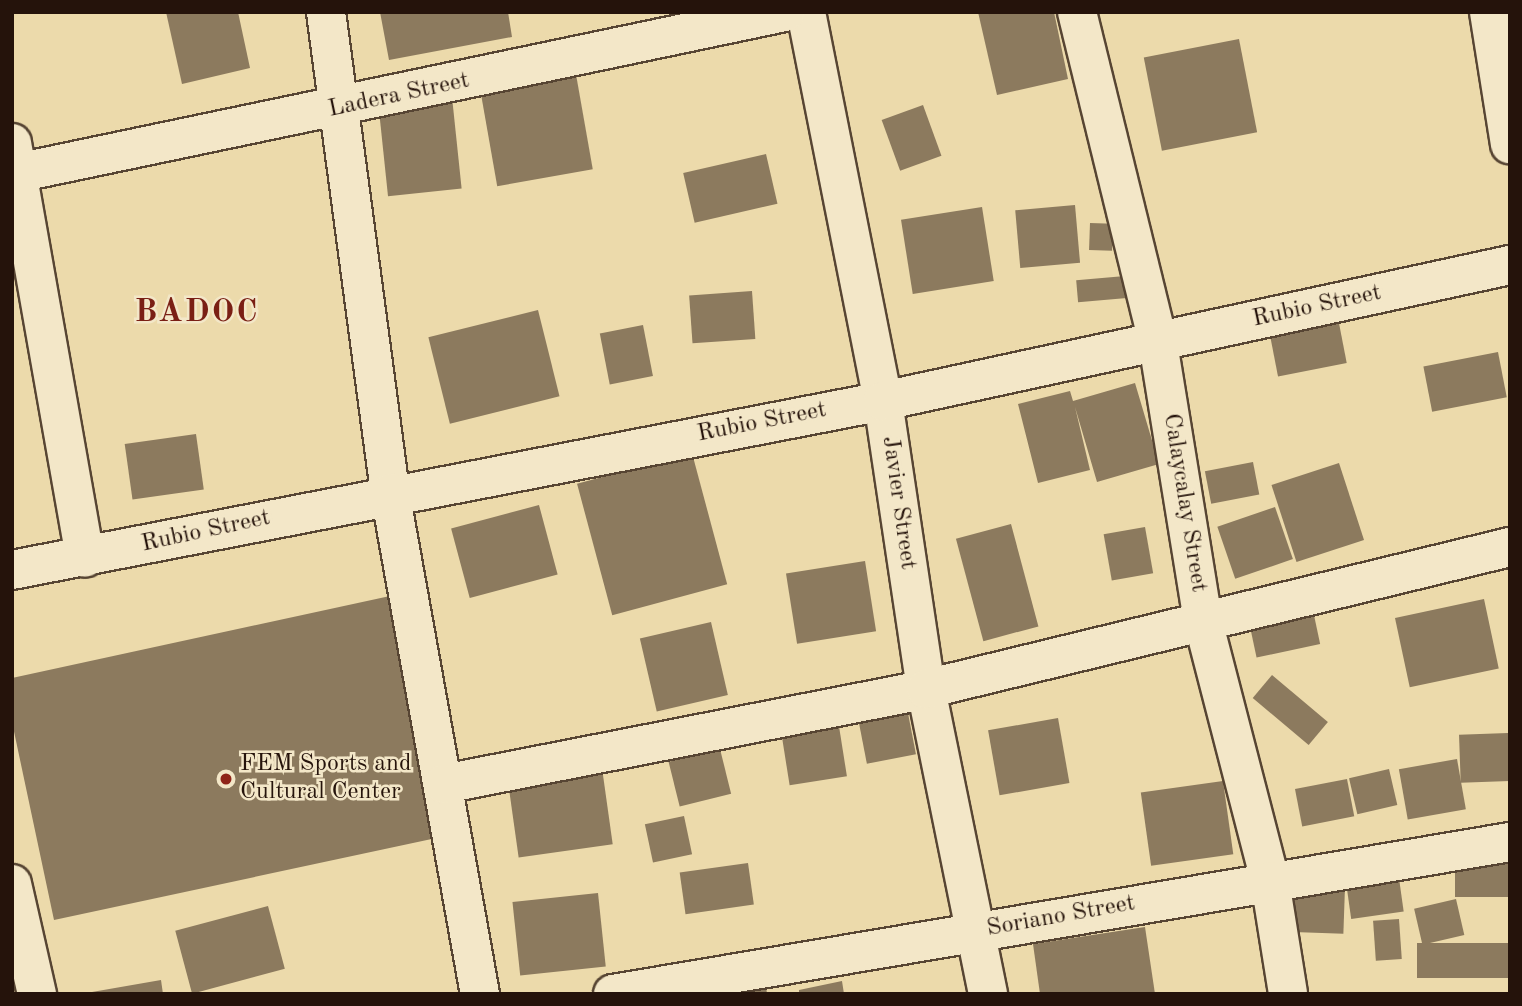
<!DOCTYPE html>
<style>
body{margin:0}
#map{position:relative;width:1522px;height:1006px;overflow:hidden;background:#ecdaab;font-family:"Old Standard TT",serif}
div>[style]{position:absolute}
.building>*{inset:0;background:#8c7a5e;transform-origin:0 0}
.roads{filter:drop-shadow(2px 0 #574533) drop-shadow(-2px 0 #574533) drop-shadow(0 2px #574533) drop-shadow(0 -2px #574533)}
.minor>*{height:38px;margin:-19px;padding:0 19px;transform-origin:19px;border-radius:19px;background:#f3e7c8}
.dots>*{width:19px;height:19px;translate:-50% -50%;box-sizing:border-box;border:4px solid #f3e7c8;border-radius:50%}
span{translate:-50% -50%;white-space:nowrap;text-align:center;line-height:1.15;-webkit-text-stroke:5px #f3e7c8;paint-order:stroke}
.street-label{font-size:24px;color:#25130b}
.poi-label{font-size:24px;color:#25130b}
.left{translate:0 -50%;text-align:left}
.district-label{font-size:32px;color:#7a1f14;font-weight:700;letter-spacing:2px}
.frame{position:absolute;inset:0;border:14px solid #25130b;pointer-events:none}
</style>
<div id="map">
<div class="building">
<div style="clip-path:polygon(166px 12px,238px 12px,250px 68px,182px 84px)"></div>
<div style="clip-path:polygon(380px 12px,508px 12px,512px 37px,389px 60px)"></div>
<div style="clip-path:polygon(978px 12px,1054px 12px,1068px 79px,997px 95px)"></div>
<div style="left:1239px;top:39px;width:95px;height:97px;rotate:79deg"></div>
<div style="left:574px;top:63px;width:108px;height:97px;rotate:80deg"></div>
<div style="left:452px;top:97px;width:92px;height:74px;rotate:84deg"></div>
<div style="left:923px;top:105px;width:54px;height:44px;rotate:70deg"></div>
<div style="left:766px;top:154px;width:51px;height:85px;rotate:77deg"></div>
<div style="left:1075px;top:205px;width:58px;height:60px;rotate:85deg"></div>
<div style="left:982px;top:207px;width:75px;height:82px;rotate:81deg"></div>
<div style="left:1090px;top:223px;width:23px;height:27px;rotate:2deg"></div>
<div style="left:1125px;top:276px;width:22px;height:49px;rotate:85deg"></div>
<div style="left:752px;top:291px;width:48px;height:63px;rotate:86deg"></div>
<div style="left:538px;top:310px;width:89px;height:113px;rotate:76deg"></div>
<div style="left:1337px;top:313px;width:51px;height:70px;rotate:79deg"></div>
<div style="left:643px;top:325px;width:52px;height:44px;rotate:79deg"></div>
<div style="left:1498px;top:352px;width:46px;height:76px;rotate:79deg"></div>
<div style="clip-path:polygon(1135px 383px,1159px 464px,1097px 482px,1075px 407px,1090px 470px,1038px 483px,1018px 404px,1070px 391px,1073px 401px)"></div>
<div style="left:196px;top:434px;width:56px;height:72px;rotate:82deg"></div>
<div style="left:692px;top:453px;width:136px;height:119px;rotate:75deg"></div>
<div style="left:1253px;top:462px;width:33px;height:49px;rotate:79deg"></div>
<div style="left:1339px;top:463px;width:81px;height:71px;rotate:72deg"></div>
<div style="left:539px;top:505px;width:72px;height:91px;rotate:75deg"></div>
<div style="left:1275px;top:507px;width:55px;height:61px;rotate:71deg"></div>
<div style="left:1011px;top:524px;width:106px;height:57px;rotate:75deg"></div>
<div style="left:1145px;top:527px;width:47px;height:42px;rotate:80deg"></div>
<div style="left:865px;top:561px;width:71px;height:80px;rotate:81deg"></div>
<div style="clip-path:polygon(390px 596px,441px 837px,54px 920px,12px 722px,12px 678px)"></div>
<div style="left:1484px;top:599px;width:71px;height:91px;rotate:78deg"></div>
<div style="left:1311px;top:601px;width:44px;height:65px;rotate:78deg"></div>
<div style="left:711px;top:622px;width:75px;height:73px;rotate:77deg"></div>
<div style="left:1272px;top:675px;width:73px;height:30px;rotate:40deg"></div>
<div style="left:907px;top:708px;width:47px;height:50px;rotate:79deg"></div>
<div style="left:1058px;top:718px;width:66px;height:71px;rotate:80deg"></div>
<div style="left:838px;top:720px;width:57px;height:58px;rotate:81deg"></div>
<div style="left:1508px;top:733px;width:48px;height:49px;rotate:88deg"></div>
<div style="left:720px;top:749px;width:46px;height:53px;rotate:76deg"></div>
<div style="left:1457px;top:759px;width:51px;height:59px;rotate:80deg"></div>
<div style="left:602px;top:768px;width:77px;height:95px;rotate:82deg"></div>
<div style="left:1389px;top:769px;width:37px;height:41px;rotate:77deg"></div>
<div style="left:1347px;top:779px;width:38px;height:53px;rotate:79deg"></div>
<div style="left:1223px;top:781px;width:74px;height:83px;rotate:82deg"></div>
<div style="left:684px;top:816px;width:39px;height:40px;rotate:78deg"></div>
<div style="left:1510px;top:856px;width:41px;height:55px;rotate:90deg"></div>
<div style="left:748px;top:863px;width:42px;height:69px;rotate:82deg"></div>
<div style="left:1397px;top:864px;width:48px;height:53px;rotate:82deg"></div>
<div style="left:1295px;top:886px;width:50px;height:46px;rotate:2deg"></div>
<div style="left:598px;top:893px;width:74px;height:86px;rotate:84deg"></div>
<div style="left:1456px;top:899px;width:37px;height:43px;rotate:77deg"></div>
<div style="left:268px;top:906px;width:65px;height:96px;rotate:75deg"></div>
<div style="left:1399px;top:919px;width:40px;height:26px;rotate:86deg"></div>
<div style="clip-path:polygon(1145px 927px,1155px 994px,1040px 994px,1033px 944px)"></div>
<div style="left:1510px;top:943px;width:35px;height:93px;rotate:90deg"></div>
<div style="clip-path:polygon(161px 980px,163px 994px,92px 994px,92px 992px)"></div>
<div style="clip-path:polygon(842px 981px,844px 994px,799px 994px,799px 990px)"></div>
<div style="clip-path:polygon(766px 986px,767px 994px,733px 994px,732px 992px)"></div>
</div>
<div class="roads">
<div class="minor">
<div style="left:326px;top:12px;width:485px;rotate:82.4deg"></div>
<div style="left:390px;top:493px;width:509px;rotate:79.82deg"></div>
<div style="left:806px;top:12px;width:397px;rotate:78.8deg"></div>
<div style="left:883px;top:401px;width:291px;rotate:81.5deg"></div>
<div style="left:926px;top:689px;width:311px;rotate:78.5deg"></div>
<div style="left:1077px;top:12px;width:341px;rotate:76.2deg"></div>
<div style="left:1158px;top:343px;width:282px;rotate:80.8deg"></div>
<div style="left:1203px;top:621px;width:268px;rotate:75.5deg"></div>
<div style="left:1270px;top:881px;width:114px;rotate:80.9deg"></div>
<div style="left:1489px;top:12px;width:134px;rotate:81deg"></div>
<div style="left:12px;top:143px;width:421px;rotate:80deg"></div>
<div style="left:12px;top:174px;width:790px;rotate:-11.84deg"></div>
<div style="left:12px;top:570px;width:887px;rotate:-10.98deg"></div>
<div style="left:883px;top:401px;width:642px;rotate:-12.24deg"></div>
<div style="left:444px;top:784px;width:491px;rotate:-11.1deg"></div>
<div style="left:926px;top:689px;width:601px;rotate:-13.67deg"></div>
<div style="left:12px;top:884px;width:113px;rotate:77.2deg"></div>
<div style="left:613px;top:994px;width:910px;rotate:-9.62deg"></div>
</div>
</div>
<div class="dots">
<div style="left:226px;top:779px;background:#8f2418"></div>
</div>
<div class="street-label">
<span style="left:399px;top:96px;rotate:-12deg">Ladera Street</span>
<span style="left:1317px;top:307px;rotate:-12deg">Rubio Street</span>
<span style="left:762px;top:423px;rotate:-11deg">Rubio Street</span>
<span style="left:898px;top:503px;rotate:82deg">Javier Street</span>
<span style="left:1184px;top:503px;rotate:81deg">Calaycalay Street</span>
<span style="left:206px;top:532px;rotate:-12deg">Rubio Street</span>
<span style="left:1061px;top:917px;rotate:-10deg">Soriano Street</span>
</div>
<div class="poi-label">
<span class="left" style="left:240px;top:779px">FEM Sports and<br>Cultural Center</span>
</div>
<div class="district-label">
<span style="left:197px;top:313px">BADOC</span>
</div>
<div class="frame"></div>
</div>
